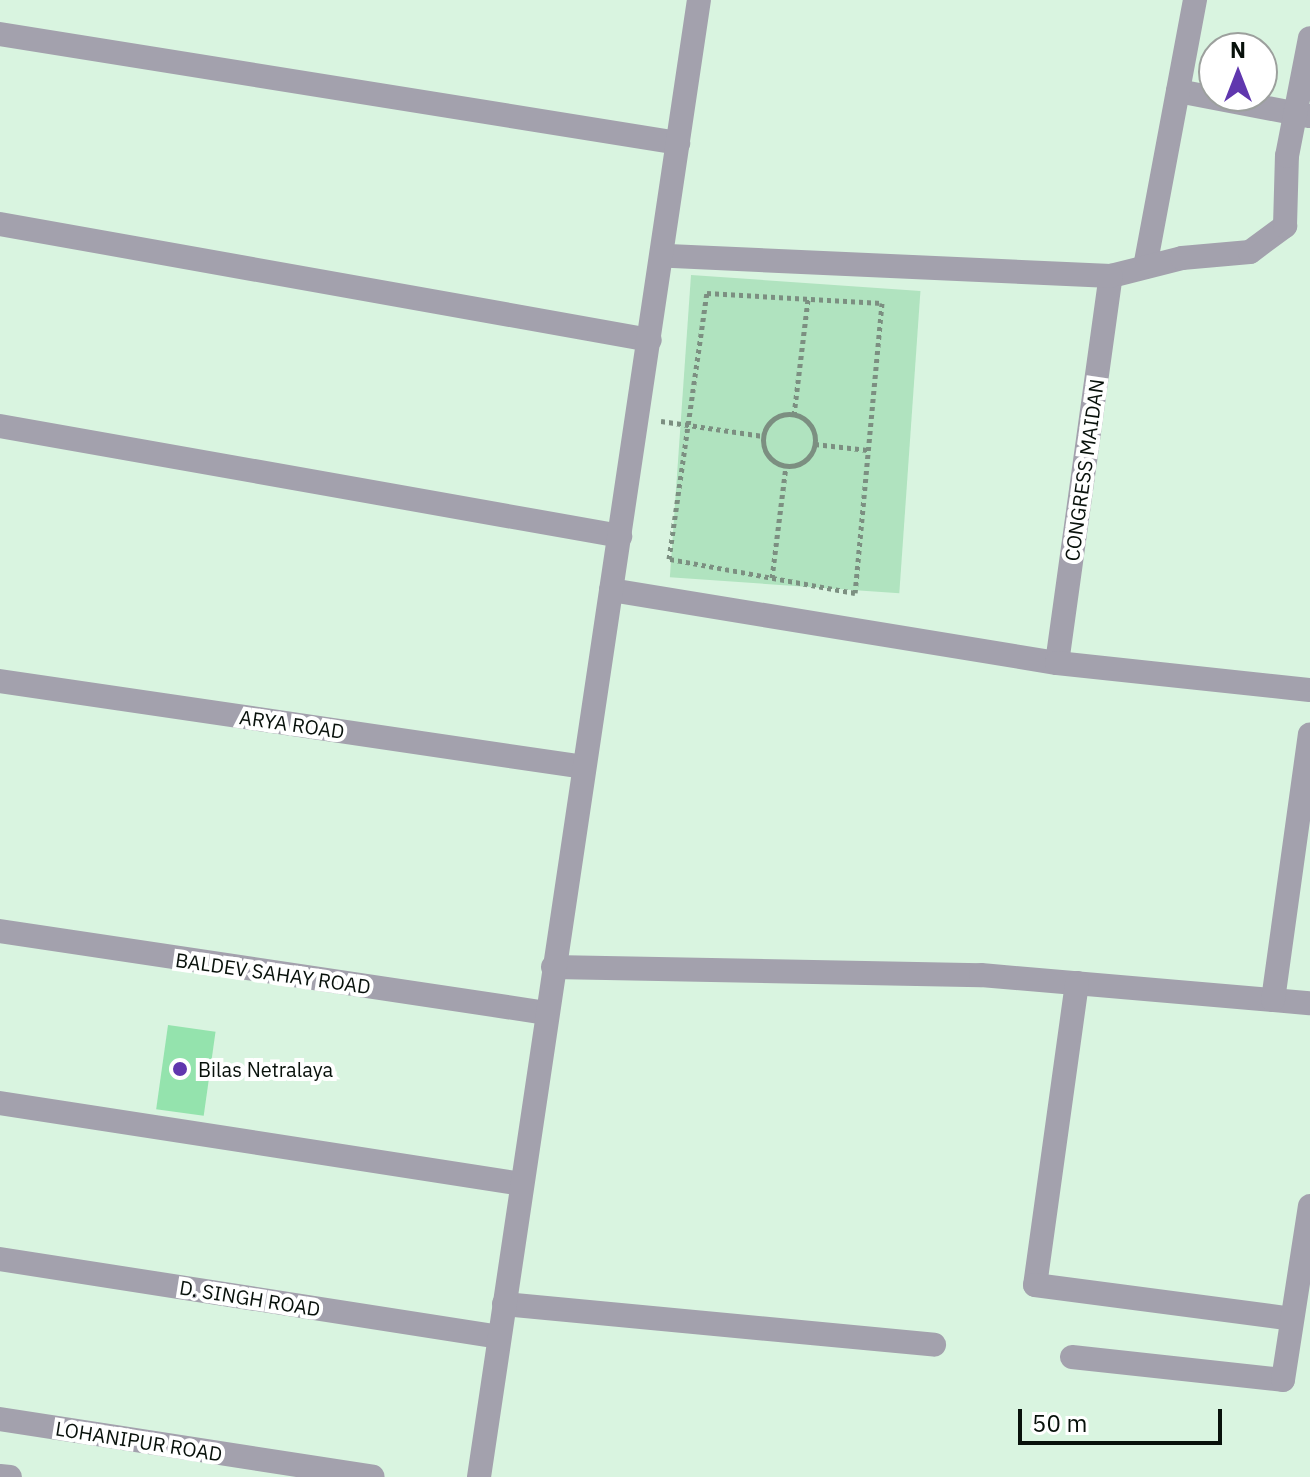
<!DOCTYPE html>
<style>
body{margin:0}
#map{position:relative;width:1310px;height:1477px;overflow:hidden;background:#d9f4e0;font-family:"IBM Plex Sans",sans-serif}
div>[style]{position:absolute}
.green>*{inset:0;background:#b0e3bf;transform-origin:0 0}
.building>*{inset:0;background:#94e3ad;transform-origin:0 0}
.path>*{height:5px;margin-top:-2.5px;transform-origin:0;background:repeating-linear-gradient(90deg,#7c8f81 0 4px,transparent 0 8px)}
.path>.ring{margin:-2.5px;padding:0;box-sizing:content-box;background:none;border:5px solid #7c8f81;border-radius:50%}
.minor>*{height:24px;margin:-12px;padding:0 12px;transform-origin:12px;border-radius:12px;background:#a3a1ad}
.tertiary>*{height:24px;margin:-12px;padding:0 12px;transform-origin:12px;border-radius:12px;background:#a3a1ad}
.dots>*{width:22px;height:22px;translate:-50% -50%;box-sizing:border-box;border:4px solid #fff;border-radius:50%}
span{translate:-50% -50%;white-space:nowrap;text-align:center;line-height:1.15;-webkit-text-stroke:8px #fff;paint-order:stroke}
.street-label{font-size:20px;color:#08110b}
.poi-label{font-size:20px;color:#08110b}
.left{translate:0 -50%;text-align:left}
.north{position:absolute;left:1198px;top:32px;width:80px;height:80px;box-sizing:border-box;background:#fff;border:2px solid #9ca09d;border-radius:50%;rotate:0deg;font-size:22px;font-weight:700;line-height:32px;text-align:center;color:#08110b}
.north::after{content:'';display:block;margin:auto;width:28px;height:36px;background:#6037ae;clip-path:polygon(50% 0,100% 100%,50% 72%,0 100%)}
.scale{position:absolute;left:1018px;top:1409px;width:204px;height:36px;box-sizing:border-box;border:4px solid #08110b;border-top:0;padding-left:10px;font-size:24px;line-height:28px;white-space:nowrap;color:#08110b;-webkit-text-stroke:6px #fff;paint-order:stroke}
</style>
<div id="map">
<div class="green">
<div style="left:691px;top:275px;width:230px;height:303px;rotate:4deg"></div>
</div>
<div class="building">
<div style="left:168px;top:1025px;width:48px;height:85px;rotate:8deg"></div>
</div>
<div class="path">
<div style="left:707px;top:293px;width:175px;rotate:3.3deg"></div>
<div style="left:882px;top:303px;width:291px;rotate:95.3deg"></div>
<div style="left:855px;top:593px;width:189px;rotate:-169.6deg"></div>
<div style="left:669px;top:559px;width:269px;rotate:-81.9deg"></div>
<div class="ring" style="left:763px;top:414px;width:47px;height:47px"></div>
<div style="left:794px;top:415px;width:117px;rotate:-83.1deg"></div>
<div style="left:661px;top:421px;width:103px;rotate:8.4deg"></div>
<div style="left:815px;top:444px;width:53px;rotate:6.5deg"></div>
<div style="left:772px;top:578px;width:113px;rotate:-82.9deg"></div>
</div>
<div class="minor">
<div style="left:0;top:34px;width:687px;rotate:9.13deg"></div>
<div style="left:1178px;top:91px;width:133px;rotate:10.8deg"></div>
<div style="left:0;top:224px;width:660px;rotate:10.12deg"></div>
<div style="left:1145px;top:267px;width:272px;rotate:-79.4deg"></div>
<div style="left:1111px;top:276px;width:73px;rotate:-14.2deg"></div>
<div style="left:1182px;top:258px;width:68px;rotate:-5deg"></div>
<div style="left:1250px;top:252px;width:44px;rotate:-36.6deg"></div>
<div style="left:1285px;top:226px;width:70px;rotate:-88.4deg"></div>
<div style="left:1287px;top:156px;width:120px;rotate:-79deg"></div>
<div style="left:611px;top:590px;width:452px;rotate:9.3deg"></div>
<div style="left:1057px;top:663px;width:391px;rotate:-82.1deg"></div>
<div style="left:1111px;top:276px;width:449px;rotate:-177.4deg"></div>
<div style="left:1057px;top:663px;width:254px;rotate:6.1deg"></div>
<div style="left:0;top:681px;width:590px;rotate:8.38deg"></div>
<div style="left:0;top:931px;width:553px;rotate:8.53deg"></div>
<div style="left:553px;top:967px;width:428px;rotate:1.1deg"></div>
<div style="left:981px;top:975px;width:330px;rotate:4.9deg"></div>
<div style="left:1077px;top:983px;width:305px;rotate:97.9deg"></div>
<div style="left:1035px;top:1285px;width:259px;rotate:7.5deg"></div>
<div style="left:1273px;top:1000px;width:268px;rotate:-82.1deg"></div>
<div style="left:0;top:1103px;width:528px;rotate:8.82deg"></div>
<div style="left:0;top:1259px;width:505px;rotate:8.88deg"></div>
<div style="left:504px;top:1304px;width:432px;rotate:5.4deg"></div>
<div style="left:1072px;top:1357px;width:212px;rotate:6.2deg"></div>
<div style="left:1283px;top:1380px;width:176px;rotate:-81.2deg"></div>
<div style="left:0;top:1419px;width:377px;rotate:8.8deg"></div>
<div style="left:0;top:1476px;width:10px;rotate:6deg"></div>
</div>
<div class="tertiary">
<div style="left:0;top:426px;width:630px;rotate:10.06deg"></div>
<div style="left:479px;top:1477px;width:1493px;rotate:-81.53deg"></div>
</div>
<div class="dots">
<div style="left:180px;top:1069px;background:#6037ae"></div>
</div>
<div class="street-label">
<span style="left:1084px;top:470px;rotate:-82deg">CONGRESS MAIDAN</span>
<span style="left:292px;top:724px;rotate:8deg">ARYA ROAD</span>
<span style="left:273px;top:973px;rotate:8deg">BALDEV SAHAY ROAD</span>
<span style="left:250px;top:1298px;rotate:9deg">D. SINGH ROAD</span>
<span style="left:139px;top:1441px;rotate:9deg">LOHANIPUR ROAD</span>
</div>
<div class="poi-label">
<span class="left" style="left:198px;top:1069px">Bilas Netralaya</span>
</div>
<div class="north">N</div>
<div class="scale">50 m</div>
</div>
